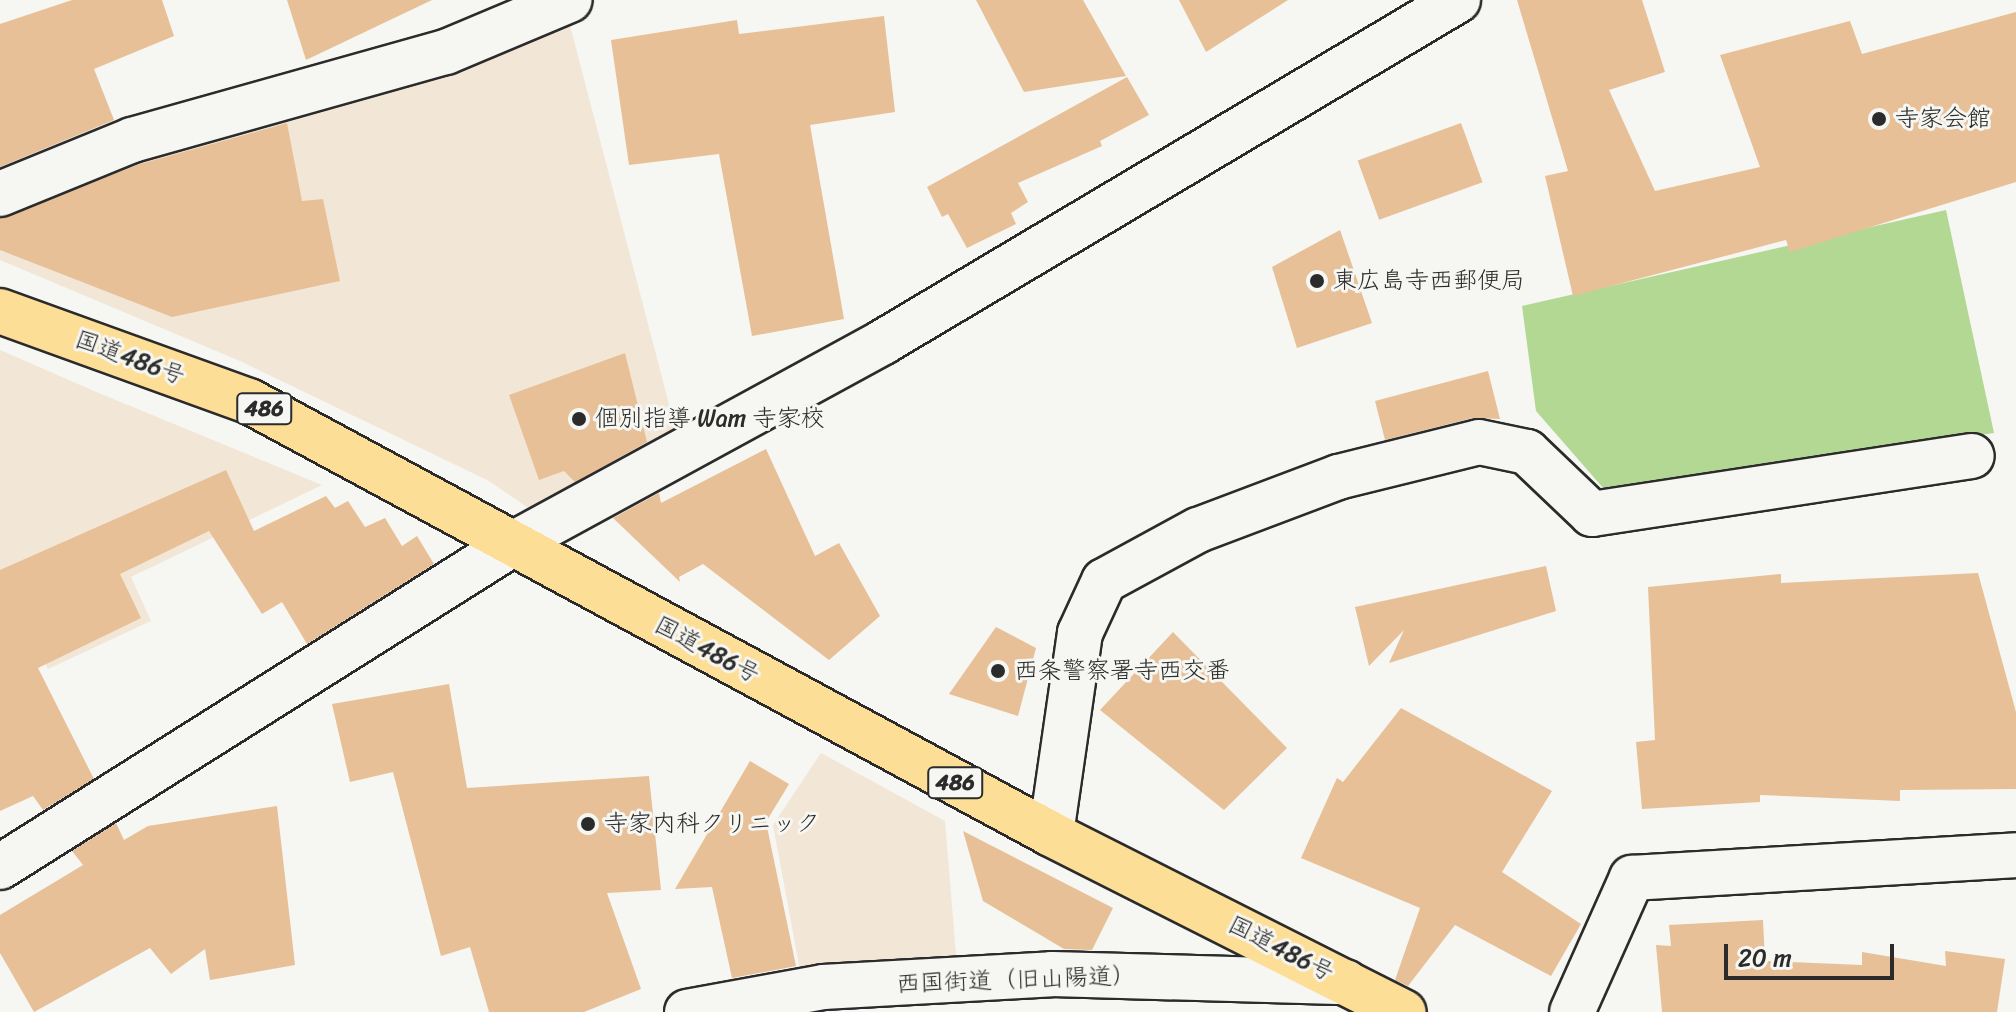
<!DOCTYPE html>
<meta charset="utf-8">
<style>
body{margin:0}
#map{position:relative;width:2016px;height:1012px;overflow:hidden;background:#f6f6f2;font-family:Sriracha,"Klee One",sans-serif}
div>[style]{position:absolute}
.built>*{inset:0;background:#f2e6d7}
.green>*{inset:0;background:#b2d894}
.building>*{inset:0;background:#e7c097;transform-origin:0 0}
.roads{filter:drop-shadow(2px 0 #2b2b2b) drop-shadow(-2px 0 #2b2b2b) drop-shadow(0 2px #2b2b2b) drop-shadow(0 -2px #2b2b2b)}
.minor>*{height:44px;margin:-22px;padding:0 22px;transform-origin:22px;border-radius:22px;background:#f6f6f2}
.highway>*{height:44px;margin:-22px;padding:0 22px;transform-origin:22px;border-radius:22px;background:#fdde96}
.dots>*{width:22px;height:22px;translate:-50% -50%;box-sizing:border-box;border:4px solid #f6f6f2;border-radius:50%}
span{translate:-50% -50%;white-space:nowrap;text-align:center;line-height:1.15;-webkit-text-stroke:6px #f6f6f2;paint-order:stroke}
.shield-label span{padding:2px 6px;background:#f6f6f2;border:2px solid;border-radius:6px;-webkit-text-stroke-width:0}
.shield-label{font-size:22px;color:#2b2b2b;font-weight:700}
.poi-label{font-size:24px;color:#2b2b2b}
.left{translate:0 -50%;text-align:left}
.street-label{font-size:24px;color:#2b2b2b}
.scale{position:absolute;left:1724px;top:944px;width:170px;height:36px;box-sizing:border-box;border:4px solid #2b2b2b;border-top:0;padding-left:10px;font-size:24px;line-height:28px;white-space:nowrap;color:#2b2b2b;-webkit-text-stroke:6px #f6f6f2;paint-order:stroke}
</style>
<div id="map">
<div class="built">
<div style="clip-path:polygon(566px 10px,676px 431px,534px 512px,489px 481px,240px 361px,0 260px,0 204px)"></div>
<div style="clip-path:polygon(0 350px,94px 391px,322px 485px,131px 577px,151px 621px,48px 669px,26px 629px,0 641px)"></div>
<div style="clip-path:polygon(821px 753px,945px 821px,957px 967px,802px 981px,773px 825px)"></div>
</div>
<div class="green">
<div style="clip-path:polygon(1946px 210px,1994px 433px,1604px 489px,1536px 411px,1522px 306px)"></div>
</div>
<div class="building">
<div style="clip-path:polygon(72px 0,162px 0,174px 36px,94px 69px,114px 120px,0 167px,0 24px)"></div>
<div style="clip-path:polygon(287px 0,432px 0,306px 60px)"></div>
<div style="clip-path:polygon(976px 0,1083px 0,1126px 76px,1024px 92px)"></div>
<div style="clip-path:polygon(1179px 0,1288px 0,1206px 52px)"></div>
<div style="clip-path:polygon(1517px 0,1642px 0,1665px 72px,1609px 90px,1655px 191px,1760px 167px,1720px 55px,1850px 21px,1862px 54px,2016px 12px,2016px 182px,1790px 252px,1786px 240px,1573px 296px,1545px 176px,1568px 171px)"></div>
<div style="clip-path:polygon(884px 16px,895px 112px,810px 125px,844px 319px,752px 336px,719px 154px,629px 165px,611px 40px,737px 20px,739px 34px)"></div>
<div style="clip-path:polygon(1127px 77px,1149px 115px,1100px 141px,1102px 146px,1018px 183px,1028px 202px,1011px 213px,1016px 224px,967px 248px,948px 214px,942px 217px,927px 187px)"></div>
<div style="clip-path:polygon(287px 123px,302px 201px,323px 199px,340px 281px,172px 317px,0 250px,0 218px,140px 164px)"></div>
<div style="left:1461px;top:123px;width:63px;height:110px;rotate:70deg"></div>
<div style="clip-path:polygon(1340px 230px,1372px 323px,1297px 348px,1272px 267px)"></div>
<div style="clip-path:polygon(625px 353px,647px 442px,575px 482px,564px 471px,539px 480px,509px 395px)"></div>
<div style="clip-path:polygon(1488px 371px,1500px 419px,1473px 418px,1385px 440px,1375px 401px)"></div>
<div style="clip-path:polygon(766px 449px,815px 556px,839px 543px,880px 616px,829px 660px,703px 564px,679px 577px,680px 582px,613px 518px,659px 493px,661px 503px)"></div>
<div style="clip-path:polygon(226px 470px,254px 531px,326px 496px,335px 508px,348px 501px,365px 527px,385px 518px,402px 546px,417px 536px,434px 564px,307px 644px,282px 602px,262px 614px,209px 531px,120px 574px,141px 618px,38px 668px,94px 779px,43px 810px,33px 796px,0 811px,0 570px)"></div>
<div style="clip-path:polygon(1546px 566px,1556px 611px,1389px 663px,1404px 630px,1369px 666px,1355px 607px)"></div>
<div style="clip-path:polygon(1978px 573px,2016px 712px,2016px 789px,1900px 790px,1900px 801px,1760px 795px,1760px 802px,1642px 809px,1636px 742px,1655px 740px,1648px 587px,1781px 574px,1781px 583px)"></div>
<div style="clip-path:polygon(996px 627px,1036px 648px,1018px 716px,949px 694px)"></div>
<div style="clip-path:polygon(1173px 632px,1287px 748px,1224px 810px,1100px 710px)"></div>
<div style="clip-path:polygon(449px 684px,467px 788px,649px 776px,661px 890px,607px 893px,641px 989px,584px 1012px,489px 1012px,470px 947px,441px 956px,393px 772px,350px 782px,332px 704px)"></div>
<div style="clip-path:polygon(1401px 708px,1552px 791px,1502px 872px,1581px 924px,1551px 976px,1455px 925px,1408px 986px,1395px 980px,1420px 908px,1301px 858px,1337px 778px,1343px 782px)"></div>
<div style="clip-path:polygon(750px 761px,789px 784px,766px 822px,796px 966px,732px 978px,712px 887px,675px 889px)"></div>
<div style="clip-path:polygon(277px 806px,295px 965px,210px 980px,205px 949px,171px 974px,150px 948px,34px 1012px,0 953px,0 915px,83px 865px,72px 851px,116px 823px,124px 840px,148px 826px)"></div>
<div style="clip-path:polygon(963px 831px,1113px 908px,1092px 950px,1064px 949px,983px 901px)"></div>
<div style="clip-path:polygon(1763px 920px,1765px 961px,1862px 965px,1862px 952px,1946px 966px,1945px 951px,2005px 959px,1997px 1012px,1662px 1012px,1656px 945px,1671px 946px,1669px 925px)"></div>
</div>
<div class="roads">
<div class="minor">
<div style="left:0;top:194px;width:143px;rotate:-22.2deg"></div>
<div style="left:132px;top:140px;width:326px;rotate:-15.7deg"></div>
<div style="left:446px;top:52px;width:134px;rotate:-22.8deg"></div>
<div style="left:1051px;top:834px;width:203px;rotate:-81.8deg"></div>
<div style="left:1080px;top:633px;width:57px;rotate:-65.2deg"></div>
<div style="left:1104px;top:581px;width:107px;rotate:-28.5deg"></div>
<div style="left:1198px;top:530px;width:150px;rotate:-20.7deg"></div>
<div style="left:1338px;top:477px;width:145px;rotate:-13.9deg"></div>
<div style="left:1479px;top:442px;width:49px;rotate:11.8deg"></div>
<div style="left:1527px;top:452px;width:90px;rotate:43.6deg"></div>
<div style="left:1592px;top:514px;width:384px;rotate:-8.7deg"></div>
<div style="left:0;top:867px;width:604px;rotate:-32.22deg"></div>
<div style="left:511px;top:545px;width:424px;rotate:-28.6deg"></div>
<div style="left:883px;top:342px;width:669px;rotate:-30.74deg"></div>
<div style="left:687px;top:1012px;width:138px;rotate:-10.4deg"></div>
<div style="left:823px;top:987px;width:229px;rotate:-3.2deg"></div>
<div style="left:1052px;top:974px;width:294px;rotate:1.6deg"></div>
<div style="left:1572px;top:1012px;width:147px;rotate:-65.9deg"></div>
<div style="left:1632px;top:878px;width:385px;rotate:-3.4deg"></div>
</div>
<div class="highway">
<div style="left:0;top:311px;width:265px;rotate:19.9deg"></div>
<div style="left:249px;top:401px;width:911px;rotate:28.36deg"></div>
<div style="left:1051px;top:834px;width:395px;rotate:26.8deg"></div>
</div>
</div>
<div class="dots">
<div style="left:1879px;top:119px;background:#2b2b2b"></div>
<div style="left:1317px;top:281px;background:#2b2b2b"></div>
<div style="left:579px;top:419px;background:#2b2b2b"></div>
<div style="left:998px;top:671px;background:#2b2b2b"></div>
<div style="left:588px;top:824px;background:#2b2b2b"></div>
</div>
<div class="shield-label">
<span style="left:264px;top:409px">486</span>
<span style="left:955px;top:783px">486</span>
</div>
<div class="poi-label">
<span class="left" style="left:1895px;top:119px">寺家会館</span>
<span class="left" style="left:1333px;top:281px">東広島寺西郵便局</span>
<span class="left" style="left:595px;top:419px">個別指導 Wam 寺家校</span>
<span class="left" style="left:1014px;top:671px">西条警察署寺西交番</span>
<span class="left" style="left:604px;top:824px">寺家内科クリニック</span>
</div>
<div class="street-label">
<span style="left:130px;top:358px;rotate:20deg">国道486号</span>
<span style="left:707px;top:650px;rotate:28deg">国道486号</span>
<span style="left:1281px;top:949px;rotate:27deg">国道486号</span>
<span style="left:1016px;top:980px;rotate:-2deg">西国街道（旧山陽道）</span>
</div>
<div class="scale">20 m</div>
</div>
